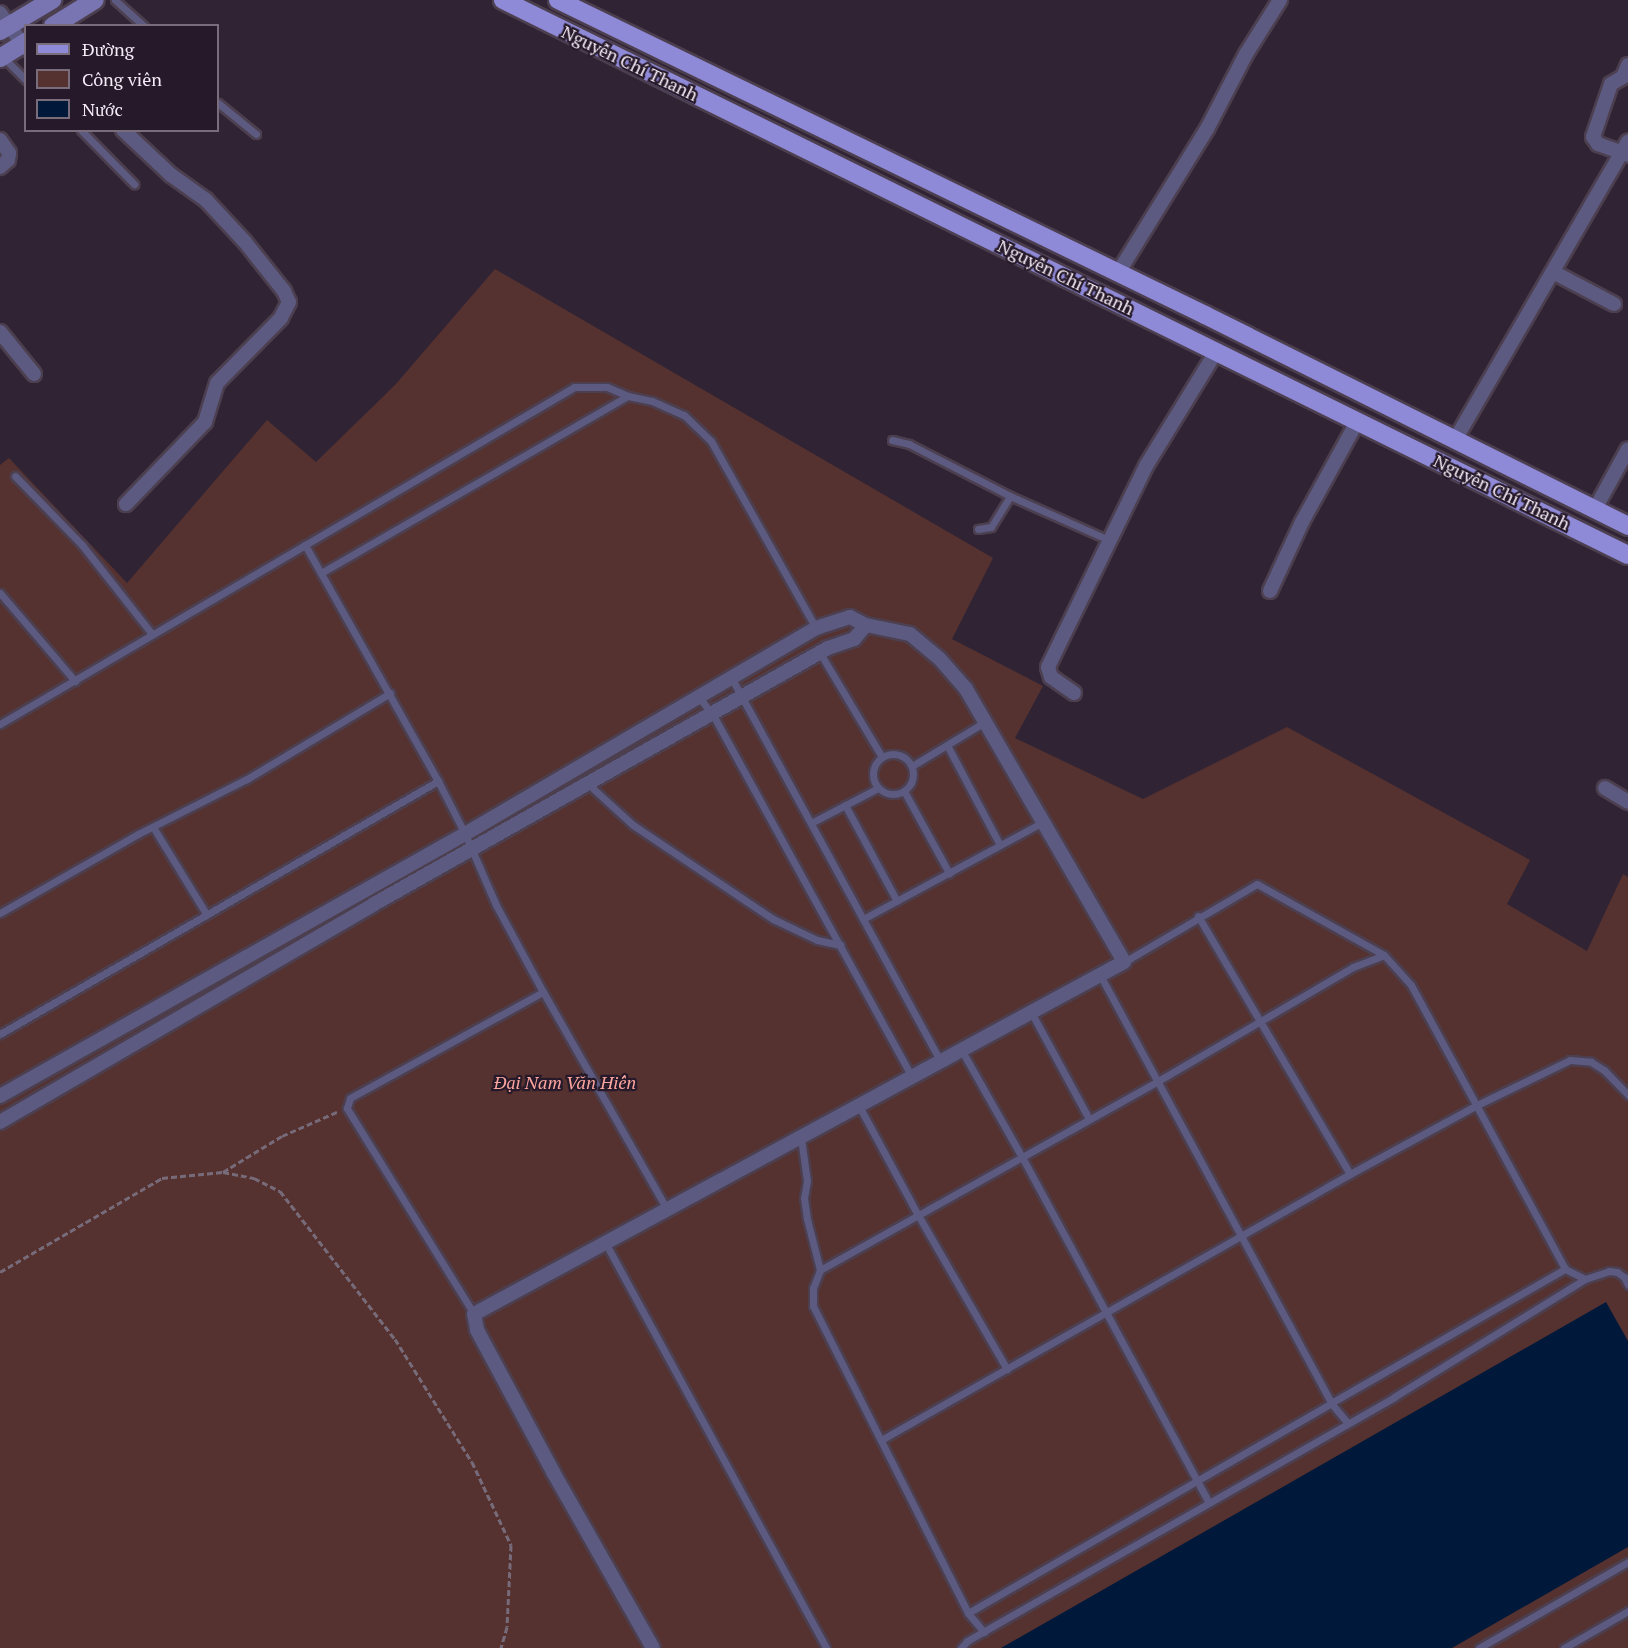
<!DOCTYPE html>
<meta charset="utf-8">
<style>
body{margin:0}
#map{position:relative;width:1628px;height:1648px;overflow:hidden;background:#302334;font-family:"PT Serif",serif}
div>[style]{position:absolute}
.green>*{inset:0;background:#553230}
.water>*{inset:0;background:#00193a}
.path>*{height:3px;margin-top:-1.5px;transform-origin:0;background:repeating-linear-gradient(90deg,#776b7a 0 6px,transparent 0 9px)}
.roads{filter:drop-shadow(2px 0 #4c3f4f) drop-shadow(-2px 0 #4c3f4f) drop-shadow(0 2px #4c3f4f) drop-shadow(0 -2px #4c3f4f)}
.lane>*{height:7px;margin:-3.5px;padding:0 3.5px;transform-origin:3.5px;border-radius:3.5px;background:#5c5a80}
.lane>.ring{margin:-3.5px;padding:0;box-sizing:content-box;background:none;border:7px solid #5c5a80;border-radius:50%}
.street>*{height:14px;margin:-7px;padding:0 7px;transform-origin:7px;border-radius:7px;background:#5c5a80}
.secondary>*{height:18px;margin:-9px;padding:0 9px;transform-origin:9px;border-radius:9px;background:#7975b2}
.primary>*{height:18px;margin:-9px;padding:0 9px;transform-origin:9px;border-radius:9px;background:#8f8ad8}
span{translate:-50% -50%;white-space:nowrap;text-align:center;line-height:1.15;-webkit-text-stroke:4.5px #261929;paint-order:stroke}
.street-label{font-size:18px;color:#f5ecf7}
.park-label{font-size:18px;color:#fda69e;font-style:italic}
.legend{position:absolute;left:24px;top:24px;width:195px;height:108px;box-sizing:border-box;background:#261929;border:2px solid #796d7b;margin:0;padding:8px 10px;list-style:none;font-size:18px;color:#f5ecf7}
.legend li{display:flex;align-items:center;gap:12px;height:30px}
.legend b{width:30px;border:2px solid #796d7b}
</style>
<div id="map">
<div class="green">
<div style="clip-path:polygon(495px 269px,993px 558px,952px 639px,1043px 686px,1015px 738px,1143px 799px,1287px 727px,1530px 860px,1507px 904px,1587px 951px,1623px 874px,1628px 877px,1628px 1648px,0 1648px,0 465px,9px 458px,127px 583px,267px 420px,316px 462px,395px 385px)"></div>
</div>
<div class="water">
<div style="clip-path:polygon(1606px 1302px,1628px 1341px,1628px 1547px,1452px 1648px,1001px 1648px)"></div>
</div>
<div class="path">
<div style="left:223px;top:1172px;width:69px;rotate:-31.4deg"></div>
<div style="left:282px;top:1136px;width:60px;rotate:-23.6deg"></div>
<div style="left:0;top:1272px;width:187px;rotate:-30.1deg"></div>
<div style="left:162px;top:1178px;width:61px;rotate:-5.6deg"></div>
<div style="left:223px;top:1172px;width:32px;rotate:11deg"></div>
<div style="left:254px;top:1178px;width:29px;rotate:27deg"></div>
<div style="left:280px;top:1191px;width:187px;rotate:52.2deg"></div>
<div style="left:395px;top:1339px;width:145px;rotate:58deg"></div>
<div style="left:472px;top:1462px;width:92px;rotate:64.8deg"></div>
<div style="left:511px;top:1545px;width:82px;rotate:92.8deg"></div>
<div style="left:507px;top:1627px;width:22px;rotate:106deg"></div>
</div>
<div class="roads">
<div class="lane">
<div style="left:115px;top:0;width:39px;rotate:42deg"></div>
<div style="left:4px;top:58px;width:31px;rotate:45deg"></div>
<div style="left:218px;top:103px;width:49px;rotate:39.2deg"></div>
<div style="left:81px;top:130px;width:76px;rotate:45.5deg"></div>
<div style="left:892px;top:440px;width:17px;rotate:13deg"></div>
<div style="left:909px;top:444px;width:114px;rotate:27.2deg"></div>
<div style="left:1010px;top:496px;width:111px;rotate:24deg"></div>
<div style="left:15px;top:476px;width:96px;rotate:45.8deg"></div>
<div style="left:82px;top:545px;width:113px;rotate:51.8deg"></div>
<div style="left:978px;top:529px;width:13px;rotate:-9deg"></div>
<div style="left:991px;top:527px;width:36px;rotate:-58deg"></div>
<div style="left:321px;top:573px;width:354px;rotate:-30deg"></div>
<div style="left:0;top:593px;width:116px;rotate:49.6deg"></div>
<div style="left:820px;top:653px;width:121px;rotate:59.2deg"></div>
<div style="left:731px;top:677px;width:439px;rotate:61.4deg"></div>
<div style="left:698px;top:696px;width:24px;rotate:52deg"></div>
<div style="left:713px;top:715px;width:413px;rotate:61.2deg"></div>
<div style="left:0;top:724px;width:354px;rotate:-30.4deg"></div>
<div style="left:947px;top:745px;width:113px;rotate:62.1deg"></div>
<div class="ring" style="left:873px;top:754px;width:33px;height:33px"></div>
<div style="left:912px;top:766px;width:85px;rotate:-31.1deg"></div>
<div style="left:588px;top:784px;width:61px;rotate:42.3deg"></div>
<div style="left:633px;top:825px;width:169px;rotate:33.9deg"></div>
<div style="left:773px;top:919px;width:49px;rotate:25.5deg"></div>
<div style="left:817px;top:940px;width:24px;rotate:12deg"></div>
<div style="left:904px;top:791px;width:94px;rotate:61.2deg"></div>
<div style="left:845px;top:805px;width:109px;rotate:61.6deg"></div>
<div style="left:811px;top:823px;width:76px;rotate:-27.6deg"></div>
<div style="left:153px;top:827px;width:103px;rotate:58.5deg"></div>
<div style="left:0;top:913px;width:159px;rotate:-29.8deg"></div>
<div style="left:138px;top:834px;width:122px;rotate:-26.8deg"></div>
<div style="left:247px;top:779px;width:167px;rotate:-31deg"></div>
<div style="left:1198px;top:916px;width:299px;rotate:59.5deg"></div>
<div style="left:863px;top:919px;width:204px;rotate:-28.3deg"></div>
<div style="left:1124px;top:962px;width:154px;rotate:-30.4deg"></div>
<div style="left:1257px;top:884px;width:145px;rotate:29.2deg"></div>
<div style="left:1384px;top:955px;width:40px;rotate:48deg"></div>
<div style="left:1411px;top:985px;width:323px;rotate:61.5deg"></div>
<div style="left:1565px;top:1269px;width:22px;rotate:27deg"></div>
<div style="left:1100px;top:975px;width:486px;rotate:61.6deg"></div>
<div style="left:1331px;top:1403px;width:270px;rotate:-29.8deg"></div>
<div style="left:1031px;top:1012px;width:122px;rotate:61.5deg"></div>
<div style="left:0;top:1034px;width:506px;rotate:-30.01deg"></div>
<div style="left:962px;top:1051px;width:122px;rotate:60.5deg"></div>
<div style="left:1022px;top:1157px;width:393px;rotate:61.6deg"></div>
<div style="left:859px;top:1106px;width:124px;rotate:61.6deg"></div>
<div style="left:918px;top:1215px;width:178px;rotate:60deg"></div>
<div style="left:801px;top:1138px;width:43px;rotate:82.1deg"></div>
<div style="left:807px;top:1181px;width:17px;rotate:100deg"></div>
<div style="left:804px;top:1198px;width:21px;rotate:82deg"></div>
<div style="left:807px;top:1219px;width:53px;rotate:75.7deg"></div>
<div style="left:820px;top:1270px;width:19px;rotate:111deg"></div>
<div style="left:813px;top:1288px;width:18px;rotate:90deg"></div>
<div style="left:813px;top:1306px;width:344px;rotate:63.2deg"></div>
<div style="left:968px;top:1613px;width:25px;rotate:50deg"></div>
<div style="left:668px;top:1211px;width:252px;rotate:-119.7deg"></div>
<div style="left:543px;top:992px;width:99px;rotate:-118.4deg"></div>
<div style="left:496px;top:905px;width:77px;rotate:-113.6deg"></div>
<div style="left:465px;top:834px;width:59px;rotate:-117deg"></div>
<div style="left:438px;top:781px;width:271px;rotate:-119.4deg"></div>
<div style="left:305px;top:545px;width:312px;rotate:-30.4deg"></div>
<div style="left:574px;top:387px;width:33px"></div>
<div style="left:607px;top:387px;width:23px;rotate:23deg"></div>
<div style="left:628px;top:396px;width:25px;rotate:12deg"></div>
<div style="left:652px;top:401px;width:35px;rotate:24deg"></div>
<div style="left:684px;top:415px;width:37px;rotate:44deg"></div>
<div style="left:711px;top:441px;width:214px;rotate:60.7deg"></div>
<div style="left:606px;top:1244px;width:460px;rotate:61.4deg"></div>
<div style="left:820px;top:1270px;width:387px;rotate:-29.2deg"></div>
<div style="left:1158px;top:1081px;width:226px;rotate:-30.3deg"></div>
<div style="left:1353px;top:967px;width:33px;rotate:-21deg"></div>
<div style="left:474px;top:1314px;width:242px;rotate:-121.7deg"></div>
<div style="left:347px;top:1108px;width:10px;rotate:-73deg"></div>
<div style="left:350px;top:1098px;width:220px;rotate:-28.8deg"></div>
<div style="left:881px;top:1440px;width:539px;rotate:-29.56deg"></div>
<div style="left:1350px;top:1174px;width:145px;rotate:-28.5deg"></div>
<div style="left:1477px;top:1105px;width:103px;rotate:-25.8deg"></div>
<div style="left:1570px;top:1060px;width:21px;rotate:5deg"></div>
<div style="left:1591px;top:1062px;width:15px;rotate:32deg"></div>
<div style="left:1604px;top:1070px;width:35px;rotate:46deg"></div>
<div style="left:968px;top:1613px;width:419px;rotate:-30deg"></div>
<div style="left:1331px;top:1403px;width:26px;rotate:50deg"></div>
<div style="left:961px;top:1648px;width:9px;rotate:-49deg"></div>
<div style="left:967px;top:1641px;width:492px;rotate:-29.7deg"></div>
<div style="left:1394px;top:1397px;width:225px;rotate:-31.7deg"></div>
<div style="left:1585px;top:1279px;width:25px;rotate:-18deg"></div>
<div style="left:1609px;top:1271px;width:8px;rotate:7deg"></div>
<div style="left:1617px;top:1272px;width:9px;rotate:36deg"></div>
<div style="left:1624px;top:1277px;width:9px;rotate:63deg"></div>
<div style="left:1479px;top:1648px;width:172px;rotate:-30deg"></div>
<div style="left:1564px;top:1648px;width:74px;rotate:-30deg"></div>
</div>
<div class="street">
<div style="left:0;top:13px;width:44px;rotate:54.2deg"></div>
<div style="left:1628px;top:65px;width:13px;rotate:113deg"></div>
<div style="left:1623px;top:77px;width:14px;rotate:150deg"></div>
<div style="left:1611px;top:84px;width:56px;rotate:108.8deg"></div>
<div style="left:1593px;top:137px;width:9px;rotate:54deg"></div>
<div style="left:1598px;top:144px;width:32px;rotate:20deg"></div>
<div style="left:123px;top:130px;width:66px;rotate:43.2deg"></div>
<div style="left:171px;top:175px;width:43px;rotate:35.5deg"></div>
<div style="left:206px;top:200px;width:57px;rotate:47.1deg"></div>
<div style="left:245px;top:242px;width:63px;rotate:51.5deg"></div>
<div style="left:284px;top:291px;width:12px;rotate:66deg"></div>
<div style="left:289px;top:302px;width:18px;rotate:117deg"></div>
<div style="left:281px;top:318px;width:91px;rotate:134.6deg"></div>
<div style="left:217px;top:383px;width:41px;rotate:107.1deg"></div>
<div style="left:205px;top:422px;width:114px;rotate:133.9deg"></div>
<div style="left:0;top:140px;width:16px;rotate:55deg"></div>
<div style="left:9px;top:153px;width:7px;rotate:98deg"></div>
<div style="left:8px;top:160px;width:11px;rotate:139deg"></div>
<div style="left:1553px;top:272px;width:69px;rotate:27.7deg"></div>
<div style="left:1118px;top:273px;width:169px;rotate:-58.3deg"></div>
<div style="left:1207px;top:129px;width:85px;rotate:-62.5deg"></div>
<div style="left:1246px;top:54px;width:64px;rotate:-57.8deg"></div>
<div style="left:0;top:332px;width:54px;rotate:51deg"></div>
<div style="left:1455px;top:440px;width:345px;rotate:-59.9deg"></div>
<div style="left:1595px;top:509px;width:68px;rotate:-61.2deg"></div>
<div style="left:1270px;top:591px;width:76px;rotate:-65.1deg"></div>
<div style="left:1302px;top:522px;width:116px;rotate:-61.2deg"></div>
<div style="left:1074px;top:693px;width:28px;rotate:-145deg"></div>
<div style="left:1051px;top:677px;width:10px;rotate:-107deg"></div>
<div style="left:1048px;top:667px;width:224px;rotate:-64deg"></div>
<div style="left:1146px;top:466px;width:136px;rotate:-58.5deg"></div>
<div style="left:1605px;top:788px;width:27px;rotate:31deg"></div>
<div style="left:0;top:1096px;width:534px;rotate:-29.4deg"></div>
<div style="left:465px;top:834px;width:407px;rotate:-30.4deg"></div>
<div style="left:816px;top:628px;width:36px;rotate:-18deg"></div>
<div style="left:850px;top:617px;width:18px;rotate:27deg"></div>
<div style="left:866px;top:625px;width:45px;rotate:11.6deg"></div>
<div style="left:910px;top:634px;width:38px;rotate:40deg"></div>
<div style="left:939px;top:658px;width:41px;rotate:48.9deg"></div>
<div style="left:966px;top:689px;width:315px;rotate:59.9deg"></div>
<div style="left:1124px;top:962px;width:739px;rotate:151.56deg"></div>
<div style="left:474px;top:1314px;width:16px;rotate:79deg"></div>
<div style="left:477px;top:1330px;width:161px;rotate:61.8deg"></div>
<div style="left:553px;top:1472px;width:202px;rotate:60.4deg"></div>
<div style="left:0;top:1122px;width:433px;rotate:-30.2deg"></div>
<div style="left:374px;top:904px;width:521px;rotate:-29.42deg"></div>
<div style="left:828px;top:648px;width:28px;rotate:-19deg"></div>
<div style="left:854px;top:639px;width:18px;rotate:-49deg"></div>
</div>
<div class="secondary">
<div style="left:53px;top:26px;width:49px;rotate:-31.8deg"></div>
<div style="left:0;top:31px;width:61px;rotate:-30.8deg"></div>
<div style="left:0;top:58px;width:31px;rotate:-32deg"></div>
</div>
<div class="primary">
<div style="left:503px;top:0;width:1254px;rotate:26.26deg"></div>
<div style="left:558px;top:0;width:720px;rotate:25.96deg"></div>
<div style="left:1205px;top:315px;width:473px;rotate:26.5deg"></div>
</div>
</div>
<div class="street-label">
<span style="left:630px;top:63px;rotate:26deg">Nguyễn Chí Thanh</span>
<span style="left:1066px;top:277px;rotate:26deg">Nguyễn Chí Thanh</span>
<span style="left:1502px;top:492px;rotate:26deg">Nguyễn Chí Thanh</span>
</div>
<div class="park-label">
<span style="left:565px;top:1082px">Đại Nam Văn Hiến</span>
</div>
<ul class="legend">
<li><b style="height:8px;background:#8f8ad8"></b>Đường</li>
<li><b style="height:16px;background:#553230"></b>Công viên</li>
<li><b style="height:16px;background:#00193a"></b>Nước</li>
</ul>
</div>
